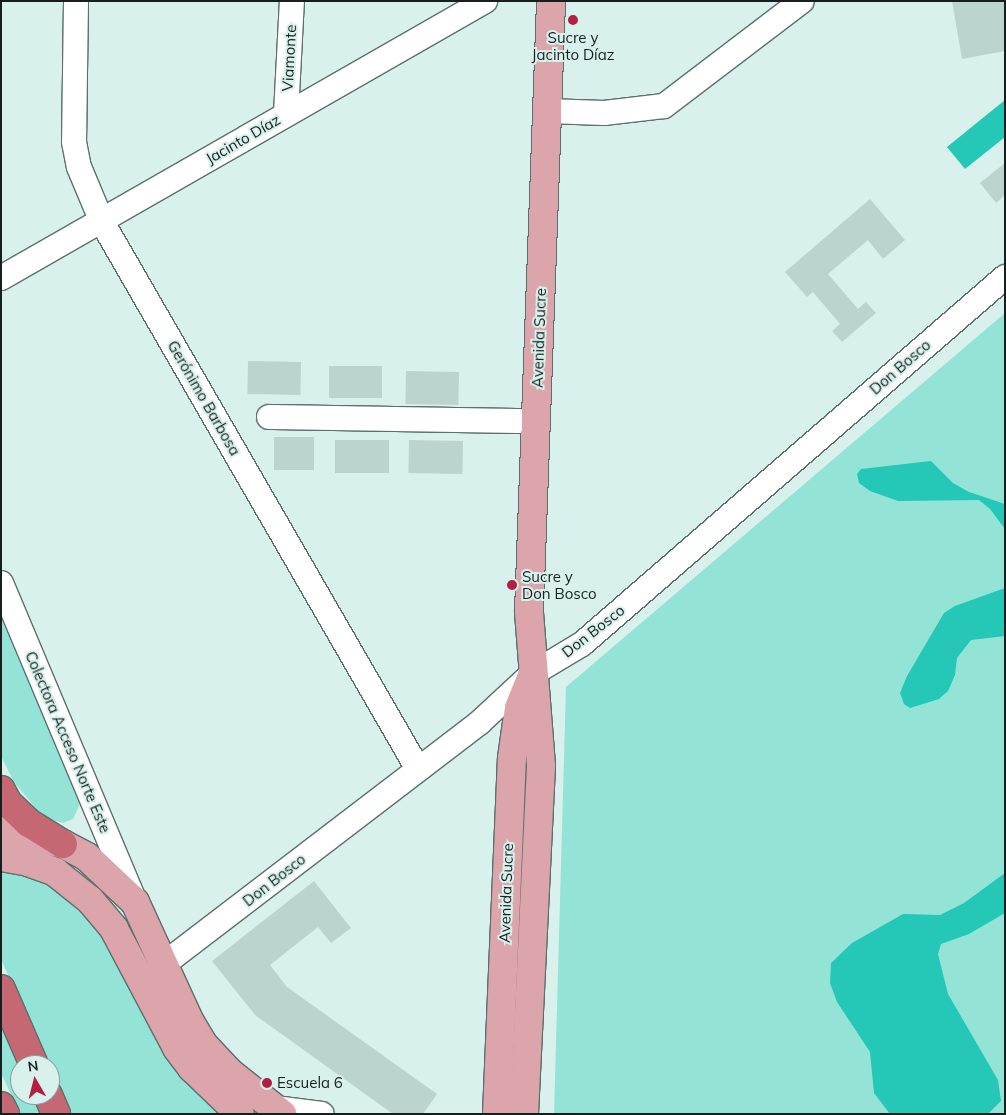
<!DOCTYPE html>
<meta charset="utf-8">
<style>
body{margin:0}
#map{position:relative;width:1006px;height:1115px;overflow:hidden;background:#d8f1ec;font-family:Mulish,sans-serif}
div>[style]{position:absolute}
.green>*{inset:0;background:#94e3d7}
.water>*{inset:0;background:#25c7b6}
.building>*{inset:0;background:#bcd4d0;transform-origin:0 0}
.roads{filter:drop-shadow(1px 0 #5b706d) drop-shadow(-1px 0 #5b706d) drop-shadow(0 1px #5b706d) drop-shadow(0 -1px #5b706d)}
.minor>*{height:24px;margin:-12px;padding:0 12px;transform-origin:12px;border-radius:12px;background:#fff}
.major>*{height:28px;margin:-14px;padding:0 14px;transform-origin:14px;border-radius:14px;background:#dca4ab}
.highway>*{height:28px;margin:-14px;padding:0 14px;transform-origin:14px;border-radius:14px;background:#c56873}
.dots>*{width:14px;height:14px;translate:-50% -50%;box-sizing:border-box;border:2px solid #d8f1ec;border-radius:50%}
span{translate:-50% -50%;white-space:nowrap;text-align:center;line-height:1.15;-webkit-text-stroke:4px #d8f1ec;paint-order:stroke}
.poi-label{font-size:15px;color:#161f1e}
.left{translate:0 -50%;text-align:left}
.street-label{font-size:15px;color:#161f1e}
.frame{position:absolute;inset:0;border:2px solid #161f1e;pointer-events:none}
.north{position:absolute;left:10px;top:1055px;width:50px;height:50px;box-sizing:border-box;background:#d8f1ec;border:1px solid #8a9d9a;border-radius:50%;rotate:352deg;font-size:14px;font-weight:700;line-height:20px;text-align:center;color:#161f1e}
.north::after{content:'';display:block;margin:auto;width:18px;height:22px;background:#b21f43;clip-path:polygon(50% 0,100% 100%,50% 72%,0 100%)}
</style>
<div id="map">
<div class="green">
<div style="clip-path:polygon(1005px 313px,1005px 1114px,554px 1114px,566px 687px)"></div>
<div style="clip-path:polygon(1px 618px,81px 802px,73px 819px,63px 823px,43px 817px,14px 782px,1px 756px)"></div>
<div style="clip-path:polygon(1px 862px,65px 883px,228px 1114px,70px 1114px,1px 959px)"></div>
<div style="clip-path:polygon(1px 1025px,20px 1068px,20px 1095px,32px 1095px,40px 1114px,20px 1114px,1px 1073px)"></div>
</div>
<div class="water">
<div style="clip-path:polygon(1005px 100px,1005px 137px,965px 169px,947px 147px)"></div>
<div style="clip-path:polygon(931px 461px,953px 483px,969px 492px,1005px 504px,1005px 529px,990px 509px,979px 500px,898px 501px,870px 491px,859px 483px,857px 474px,861px 469px)"></div>
<div style="clip-path:polygon(1005px 588px,1005px 636px,971px 640px,957px 658px,955px 675px,948px 691px,939px 699px,910px 708px,904px 704px,900px 693px,907px 676px,944px 613px,955px 606px)"></div>
<div style="clip-path:polygon(1005px 873px,1005px 913px,969px 934px,941px 944px,938px 954px,948px 994px,998px 1080px,1001px 1101px,988px 1114px,890px 1114px,874px 1093px,870px 1052px,837px 1002px,830px 983px,831px 963px,852px 943px,903px 914px,940px 915px,964px 903px)"></div>
</div>
<div class="building">
<div style="clip-path:polygon(952px 1px,1005px 1px,1005px 51px,962px 59px)"></div>
<div style="clip-path:polygon(1005px 163px,1005px 195px,996px 203px,980px 183px)"></div>
<div style="clip-path:polygon(870px 199px,905px 240px,883px 259px,868px 240px,828px 274px,858px 309px,866px 302px,876px 313px,842px 342px,832px 331px,840px 324px,813px 292px,807px 297px,785px 272px)"></div>
<div style="left:248px;top:361px;width:53px;height:33px;rotate:1deg"></div>
<div style="left:329px;top:366px;width:53px;height:32px"></div>
<div style="left:406px;top:371px;width:53px;height:33px;rotate:1deg"></div>
<div style="left:274px;top:437px;width:40px;height:33px"></div>
<div style="left:335px;top:440px;width:54px;height:33px"></div>
<div style="left:409px;top:440px;width:54px;height:33px;rotate:1deg"></div>
<div style="clip-path:polygon(314px 881px,351px 928px,331px 943px,318px 927px,270px 965px,287px 987px,437px 1094px,423px 1114px,393px 1114px,255px 1015px,212px 961px)"></div>
</div>
<div class="roads">
<div class="minor">
<div style="left:76px;top:1px;width:141px;rotate:90.8deg"></div>
<div style="left:74px;top:142px;width:25px;rotate:79deg"></div>
<div style="left:79px;top:167px;width:60px;rotate:67.3deg"></div>
<div style="left:102px;top:222px;width:632px;rotate:59.99deg"></div>
<div style="left:547px;top:111px;width:57px;rotate:2deg"></div>
<div style="left:604px;top:113px;width:60px;rotate:-6.7deg"></div>
<div style="left:664px;top:106px;width:173px;rotate:-37.3deg"></div>
<div style="left:286px;top:114px;width:113px;rotate:-87deg"></div>
<div style="left:1px;top:278px;width:558px;rotate:-29.78deg"></div>
<div style="left:269px;top:417px;width:267px;rotate:0.9deg"></div>
<div style="left:1px;top:583px;width:344px;rotate:67.2deg"></div>
<div style="left:164px;top:964px;width:397px;rotate:-37.4deg"></div>
<div style="left:479px;top:723px;width:72px;rotate:-42.8deg"></div>
<div style="left:532px;top:674px;width:58px;rotate:-31deg"></div>
<div style="left:582px;top:644px;width:560px;rotate:-40.95deg"></div>
<div style="left:275px;top:1108px;width:47px;rotate:7.3deg"></div>
</div>
<div class="major">
<div style="left:1px;top:831px;width:63px;rotate:11.8deg"></div>
<div style="left:63px;top:844px;width:27px;rotate:28deg"></div>
<div style="left:87px;top:857px;width:66px;rotate:43.2deg"></div>
<div style="left:135px;top:902px;width:132px;rotate:65.4deg"></div>
<div style="left:190px;top:1022px;width:27px;rotate:59deg"></div>
<div style="left:204px;top:1045px;width:37px;rotate:47deg"></div>
<div style="left:229px;top:1072px;width:68px;rotate:38.4deg"></div>
<div style="left:1px;top:857px;width:27px;rotate:10deg"></div>
<div style="left:28px;top:862px;width:29px;rotate:20deg"></div>
<div style="left:55px;top:872px;width:45px;rotate:38.7deg"></div>
<div style="left:90px;top:900px;width:38px;rotate:50deg"></div>
<div style="left:114px;top:929px;width:135px;rotate:62.1deg"></div>
<div style="left:177px;top:1048px;width:25px;rotate:53deg"></div>
<div style="left:192px;top:1068px;width:66px;rotate:43.8deg"></div>
<div style="left:497px;top:1114px;width:356px;rotate:-87.6deg"></div>
<div style="left:512px;top:758px;width:50px;rotate:-82deg"></div>
<div style="left:519px;top:708px;width:35px;rotate:-68deg"></div>
<div style="left:524px;top:1114px;width:349px;rotate:-87.2deg"></div>
<div style="left:541px;top:765px;width:154px;rotate:-94.5deg"></div>
<div style="left:529px;top:611px;width:610px;rotate:-87.93deg"></div>
</div>
<div class="highway">
<div style="left:1px;top:790px;width:15px;rotate:62deg"></div>
<div style="left:8px;top:803px;width:29px;rotate:44deg"></div>
<div style="left:29px;top:823px;width:40px;rotate:32deg"></div>
<div style="left:1px;top:989px;width:83px;rotate:66.5deg"></div>
<div style="left:48px;top:1095px;width:21px;rotate:67deg"></div>
<div style="left:1px;top:1106px;width:9px;rotate:63deg"></div>
</div>
</div>
<div class="dots">
<div style="left:573px;top:20px;background:#b21f43"></div>
<div style="left:512px;top:585px;background:#b21f43"></div>
<div style="left:267px;top:1083px;background:#b21f43"></div>
</div>
<div class="poi-label">
<span style="left:573px;top:46px">Sucre y<br>Jacinto Díaz</span>
<span class="left" style="left:522px;top:585px">Sucre y<br>Don Bosco</span>
<span class="left" style="left:277px;top:1083px">Escuela 6</span>
</div>
<div class="street-label">
<span style="left:289px;top:58px;rotate:-87deg">Viamonte</span>
<span style="left:243px;top:139px;rotate:-30deg">Jacinto Díaz</span>
<span style="left:539px;top:338px;rotate:-88deg">Avenida Sucre</span>
<span style="left:900px;top:367px;rotate:-41deg">Don Bosco</span>
<span style="left:204px;top:398px;rotate:60deg">Gerónimo Barbosa</span>
<span style="left:593px;top:631px;rotate:-38deg">Don Bosco</span>
<span style="left:68px;top:742px;rotate:67deg">Colectora Acceso Norte Este</span>
<span style="left:274px;top:880px;rotate:-38deg">Don Bosco</span>
<span style="left:506px;top:893px;rotate:-88deg">Avenida Sucre</span>
</div>
<div class="frame"></div>
<div class="north">N</div>
</div>
